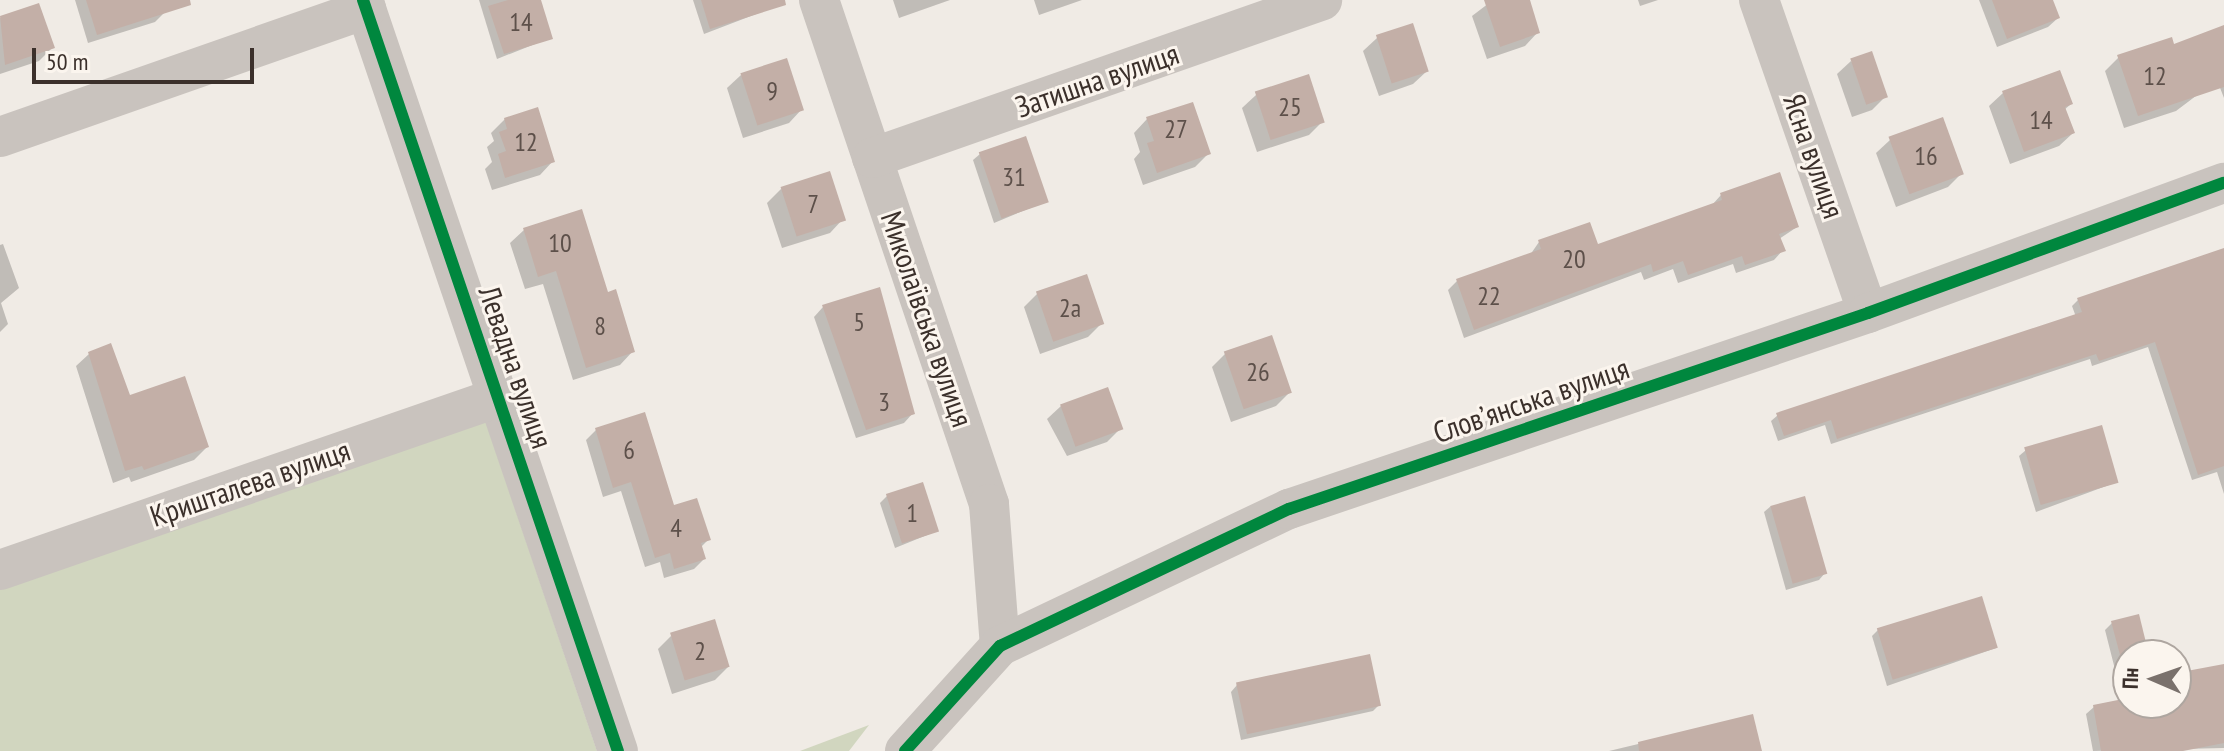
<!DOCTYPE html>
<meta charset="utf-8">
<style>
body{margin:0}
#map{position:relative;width:2224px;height:751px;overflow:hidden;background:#f0ebe5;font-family:"PT Sans Narrow",sans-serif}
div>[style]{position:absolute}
.green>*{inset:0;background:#d1d6bf}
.shadow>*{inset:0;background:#0003}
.building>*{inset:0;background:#c3afa7;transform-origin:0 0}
.minor>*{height:40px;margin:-20px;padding:0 20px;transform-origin:20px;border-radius:20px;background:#c9c3be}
.cycleway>*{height:12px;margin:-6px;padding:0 6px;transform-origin:6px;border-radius:6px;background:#00873e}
span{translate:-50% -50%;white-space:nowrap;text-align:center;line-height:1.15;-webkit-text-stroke:6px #fbf5ee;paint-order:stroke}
.number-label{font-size:26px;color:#5d504a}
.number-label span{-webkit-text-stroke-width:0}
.street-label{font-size:30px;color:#3b302b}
.north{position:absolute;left:2112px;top:639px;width:80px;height:80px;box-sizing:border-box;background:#fbf5ee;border:2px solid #aea6a0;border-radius:50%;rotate:272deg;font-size:22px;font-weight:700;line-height:32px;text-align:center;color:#3b302b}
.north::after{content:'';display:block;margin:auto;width:28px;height:36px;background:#7a716c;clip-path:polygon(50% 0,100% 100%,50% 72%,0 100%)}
.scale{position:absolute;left:32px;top:48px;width:222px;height:36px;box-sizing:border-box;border:4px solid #3b302b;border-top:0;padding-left:10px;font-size:24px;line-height:28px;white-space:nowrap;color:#3b302b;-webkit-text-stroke:6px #fbf5ee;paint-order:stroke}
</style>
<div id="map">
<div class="green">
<div style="clip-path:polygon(474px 387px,597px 751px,0 751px,0 553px)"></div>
<div style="clip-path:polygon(869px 725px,849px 751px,800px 751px)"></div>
</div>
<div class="shadow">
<div style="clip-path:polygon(75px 0,160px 0,164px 13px,155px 22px,88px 43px)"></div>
<div style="clip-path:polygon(479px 0,538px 0,550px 38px,497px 59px)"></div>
<div style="clip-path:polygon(693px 0,766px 0,769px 9px,704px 34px)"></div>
<div style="clip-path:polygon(893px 0,950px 0,899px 18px)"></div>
<div style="clip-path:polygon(1034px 0,1082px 0,1039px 15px)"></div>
<div style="clip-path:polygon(1493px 0,1528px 0,1538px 32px,1525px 46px,1487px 59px,1472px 16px)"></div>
<div style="clip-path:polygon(1638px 0,1658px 0,1640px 6px)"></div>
<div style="clip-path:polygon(1979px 0,2051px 0,2058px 18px,2048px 27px,1997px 47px)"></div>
<div style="clip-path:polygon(38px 5px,53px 47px,39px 61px,0 74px,0 18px)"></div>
<div style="clip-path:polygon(2224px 27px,2224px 98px,2217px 80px,2176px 111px,2124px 128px,2105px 71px,2119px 57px,2173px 46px)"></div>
<div style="clip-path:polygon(1377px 38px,1427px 71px,1413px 84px,1379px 96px,1363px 51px)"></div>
<div style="clip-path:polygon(1851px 61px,1886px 96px,1872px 110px,1852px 117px,1837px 74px)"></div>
<div style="clip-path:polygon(741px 75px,802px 109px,789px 123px,743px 138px,727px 88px)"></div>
<div style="clip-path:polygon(2003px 93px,2071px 104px,2064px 110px,2073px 133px,2059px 146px,2010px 164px,1989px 106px)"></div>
<div style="clip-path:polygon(1256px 95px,1323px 121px,1309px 135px,1257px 152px,1242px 108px)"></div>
<div style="clip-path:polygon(505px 119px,553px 161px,540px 175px,492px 190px,485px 169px,492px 162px,487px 147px,494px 141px,491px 133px)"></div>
<div style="clip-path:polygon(1147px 119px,1209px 153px,1195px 167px,1143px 185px,1134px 159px,1140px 152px,1134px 133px)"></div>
<div style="clip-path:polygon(1890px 140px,1962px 173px,1948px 187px,1896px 207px,1876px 153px)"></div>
<div style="clip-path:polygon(980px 154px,1047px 201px,994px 223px,973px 160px)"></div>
<div style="clip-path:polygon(781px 189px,843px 219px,830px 233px,782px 248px,767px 203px)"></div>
<div style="clip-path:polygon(1721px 195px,1797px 227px,1779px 239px,1783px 250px,1774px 260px,1736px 273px,1733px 264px,1678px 283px,1673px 269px,1644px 280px,1641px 272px,1464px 338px,1448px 290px,1457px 281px,1530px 255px,1539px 242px,1597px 247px,1712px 205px)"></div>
<div style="clip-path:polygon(524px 230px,607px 294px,633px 351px,620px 365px,573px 380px,543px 284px,525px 289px,510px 243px)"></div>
<div style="clip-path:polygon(3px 244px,19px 288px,1px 303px,8px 324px,0 332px,0 245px)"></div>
<div style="clip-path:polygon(2224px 250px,2224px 494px,2217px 472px,2192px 480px,2148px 347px,2092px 366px,2090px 359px,1831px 444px,1825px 425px,1778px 441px,1771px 421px,1778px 415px,2076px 317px,2072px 306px,2078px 300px)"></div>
<div style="clip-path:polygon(1038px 293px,1101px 324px,1088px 337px,1040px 354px,1024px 307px)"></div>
<div style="clip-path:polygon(823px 307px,913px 413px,904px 423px,856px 438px,814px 317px)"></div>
<div style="clip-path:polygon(89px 354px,129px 398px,207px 447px,194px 460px,131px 482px,129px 477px,113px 483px,76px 366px)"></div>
<div style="clip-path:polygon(1225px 354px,1290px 392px,1276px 406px,1231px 422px,1212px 367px)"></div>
<div style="clip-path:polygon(1107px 389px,1121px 428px,1107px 442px,1067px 456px,1047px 419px,1061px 406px)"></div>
<div style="clip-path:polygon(596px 430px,708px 540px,700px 548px,704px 559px,694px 569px,664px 578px,660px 562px,645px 567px,621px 491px,603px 497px,586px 440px)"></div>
<div style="clip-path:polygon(2026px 450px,2117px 482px,2036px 512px,2019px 456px)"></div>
<div style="clip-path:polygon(887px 496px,937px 531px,895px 548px,880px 503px)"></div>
<div style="clip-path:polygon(1771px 506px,1825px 573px,1819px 580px,1786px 590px,1764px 512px)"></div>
<div style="clip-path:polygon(2112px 623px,2147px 655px,2128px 655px,2128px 703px,2176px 703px,2176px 675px,2224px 666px,2224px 748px,2093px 751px,2086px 714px,2094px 707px,2123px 701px,2105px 630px)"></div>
<div style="clip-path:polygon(1878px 630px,1996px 648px,1887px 686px,1872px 636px)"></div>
<div style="clip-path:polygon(671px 636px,728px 667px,715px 680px,672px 694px,658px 649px)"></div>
<div style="clip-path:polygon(1237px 685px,1379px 705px,1373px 711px,1241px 740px,1231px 692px)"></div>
<div style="clip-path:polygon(1751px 717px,1760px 751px,1609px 751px)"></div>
</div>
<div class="building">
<div style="clip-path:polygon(86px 0,190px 0,191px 5px,97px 35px)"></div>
<div style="clip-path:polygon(508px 0,541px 0,553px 39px,504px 54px,488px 6px)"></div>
<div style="clip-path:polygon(701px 0,785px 0,786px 5px,710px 29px)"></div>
<div style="clip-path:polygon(1484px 0,1530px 0,1540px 33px,1500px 47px)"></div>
<div style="clip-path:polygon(1992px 0,2053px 0,2060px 18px,2007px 39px)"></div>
<div style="clip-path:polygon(39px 3px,55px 48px,5px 65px,0 16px)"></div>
<div style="left:1413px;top:23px;width:51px;height:39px;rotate:72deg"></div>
<div style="clip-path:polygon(2224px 25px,2224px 87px,2138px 116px,2117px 55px,2172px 37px,2174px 44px)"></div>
<div style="left:1872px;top:51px;width:49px;height:23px;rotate:71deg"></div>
<div style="left:787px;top:58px;width:55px;height:49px;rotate:72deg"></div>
<div style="clip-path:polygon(2060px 70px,2073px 104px,2065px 107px,2075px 133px,2024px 152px,2002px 91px)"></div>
<div style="left:1309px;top:74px;width:51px;height:57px;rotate:72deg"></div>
<div style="clip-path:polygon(1193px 102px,1211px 154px,1157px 173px,1147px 143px,1154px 141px,1146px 117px)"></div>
<div style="clip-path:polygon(538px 107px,555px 162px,505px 178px,498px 154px,506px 151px,499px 132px,507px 129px,504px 118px)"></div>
<div style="left:1943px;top:117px;width:61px;height:58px;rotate:70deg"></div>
<div style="left:1026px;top:136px;width:70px;height:50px;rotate:71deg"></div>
<div style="left:830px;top:171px;width:52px;height:52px;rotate:72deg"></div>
<div style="clip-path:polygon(1780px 172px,1799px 227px,1779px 234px,1786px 251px,1745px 265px,1742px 256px,1688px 275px,1683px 261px,1653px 272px,1651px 264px,1474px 330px,1456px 279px,1541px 249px,1538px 240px,1590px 222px,1598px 244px,1722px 200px,1720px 193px)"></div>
<div style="clip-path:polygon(582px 209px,608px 292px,616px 289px,635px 352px,586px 368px,556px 271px,538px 277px,523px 228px)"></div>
<div style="clip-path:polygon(2224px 248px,2224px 466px,2198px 475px,2155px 342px,2099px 361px,2096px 354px,1837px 439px,1831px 420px,1784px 436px,1776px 413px,2082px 312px,2077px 298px)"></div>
<div style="left:1087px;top:274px;width:53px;height:54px;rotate:71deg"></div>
<div style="clip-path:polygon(880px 287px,915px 414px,866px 430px,822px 305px)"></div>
<div style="left:1272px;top:335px;width:61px;height:51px;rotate:71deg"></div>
<div style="clip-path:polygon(111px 343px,130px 395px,185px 376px,209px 447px,144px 470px,142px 466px,125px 471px,88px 352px)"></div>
<div style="left:1108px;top:387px;width:45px;height:51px;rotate:70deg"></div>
<div style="clip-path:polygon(645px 412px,674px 505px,697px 498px,711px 540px,701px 543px,706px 559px,674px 569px,670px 553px,655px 558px,631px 482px,613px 488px,595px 428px)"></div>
<div style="left:2102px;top:425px;width:60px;height:81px;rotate:74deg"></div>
<div style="left:923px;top:482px;width:52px;height:39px;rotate:72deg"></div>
<div style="left:1805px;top:496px;width:81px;height:36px;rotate:74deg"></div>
<div style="left:1982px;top:596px;width:54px;height:110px;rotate:73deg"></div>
<div style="clip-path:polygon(2139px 614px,2149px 655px,2120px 655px,2111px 621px)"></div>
<div style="left:715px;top:619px;width:50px;height:47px;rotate:73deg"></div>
<div style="left:1370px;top:654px;width:53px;height:137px;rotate:78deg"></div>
<div style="clip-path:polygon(2224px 664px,2224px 743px,2183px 751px,2101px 751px,2093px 705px,2128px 698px,2128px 703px,2176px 703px,2176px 673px)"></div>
<div style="clip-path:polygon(1753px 714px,1762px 751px,1639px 751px,1638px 742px)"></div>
</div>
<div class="minor">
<div style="left:363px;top:0;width:793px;rotate:71.25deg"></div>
<div style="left:819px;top:0;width:532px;rotate:71.36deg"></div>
<div style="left:989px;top:504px;width:142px;rotate:85.6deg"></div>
<div style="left:1759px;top:0;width:331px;rotate:70.8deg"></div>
<div style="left:0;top:137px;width:388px;rotate:-19.3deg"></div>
<div style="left:872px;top:158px;width:477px;rotate:-19.3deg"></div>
<div style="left:0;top:570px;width:528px;rotate:-19.12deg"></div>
<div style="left:905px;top:751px;width:142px;rotate:-47.9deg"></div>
<div style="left:1000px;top:646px;width:320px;rotate:-25.4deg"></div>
<div style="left:1289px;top:509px;width:611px;rotate:-18.7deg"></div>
<div style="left:1868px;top:313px;width:379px;rotate:-20.1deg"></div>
</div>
<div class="cycleway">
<div style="left:363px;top:0;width:793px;rotate:71.25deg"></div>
<div style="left:905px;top:751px;width:142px;rotate:-47.9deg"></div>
<div style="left:1000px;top:646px;width:320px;rotate:-25.4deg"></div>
<div style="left:1289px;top:509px;width:611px;rotate:-18.7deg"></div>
<div style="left:1868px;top:313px;width:379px;rotate:-20.1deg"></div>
</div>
<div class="number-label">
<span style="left:521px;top:22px">14</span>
<span style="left:2155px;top:76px">12</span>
<span style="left:772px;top:91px">9</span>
<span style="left:1290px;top:107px">25</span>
<span style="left:2041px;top:120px">14</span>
<span style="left:1176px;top:129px">27</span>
<span style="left:526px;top:142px">12</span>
<span style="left:1926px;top:156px">16</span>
<span style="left:1014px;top:177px">31</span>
<span style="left:813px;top:204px">7</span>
<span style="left:560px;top:243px">10</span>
<span style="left:1574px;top:259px">20</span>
<span style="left:1489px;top:296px">22</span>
<span style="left:1070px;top:308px">2а</span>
<span style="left:859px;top:322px">5</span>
<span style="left:600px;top:326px">8</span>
<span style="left:1258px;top:372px">26</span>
<span style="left:884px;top:402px">3</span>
<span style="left:629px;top:450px">6</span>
<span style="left:912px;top:513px">1</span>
<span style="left:676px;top:528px">4</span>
<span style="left:700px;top:651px">2</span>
</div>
<div class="street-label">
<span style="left:1097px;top:80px;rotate:-19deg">Затишна вулиця</span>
<span style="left:1814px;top:156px;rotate:71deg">Ясна вулиця</span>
<span style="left:927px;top:319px;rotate:71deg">Миколаївська вулиця</span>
<span style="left:516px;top:367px;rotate:71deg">Левадна вулиця</span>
<span style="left:1531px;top:400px;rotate:-19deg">Словʼянська вулиця</span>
<span style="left:250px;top:483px;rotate:-19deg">Кришталева вулиця</span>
</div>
<div class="north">Пн</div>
<div class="scale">50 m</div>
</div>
